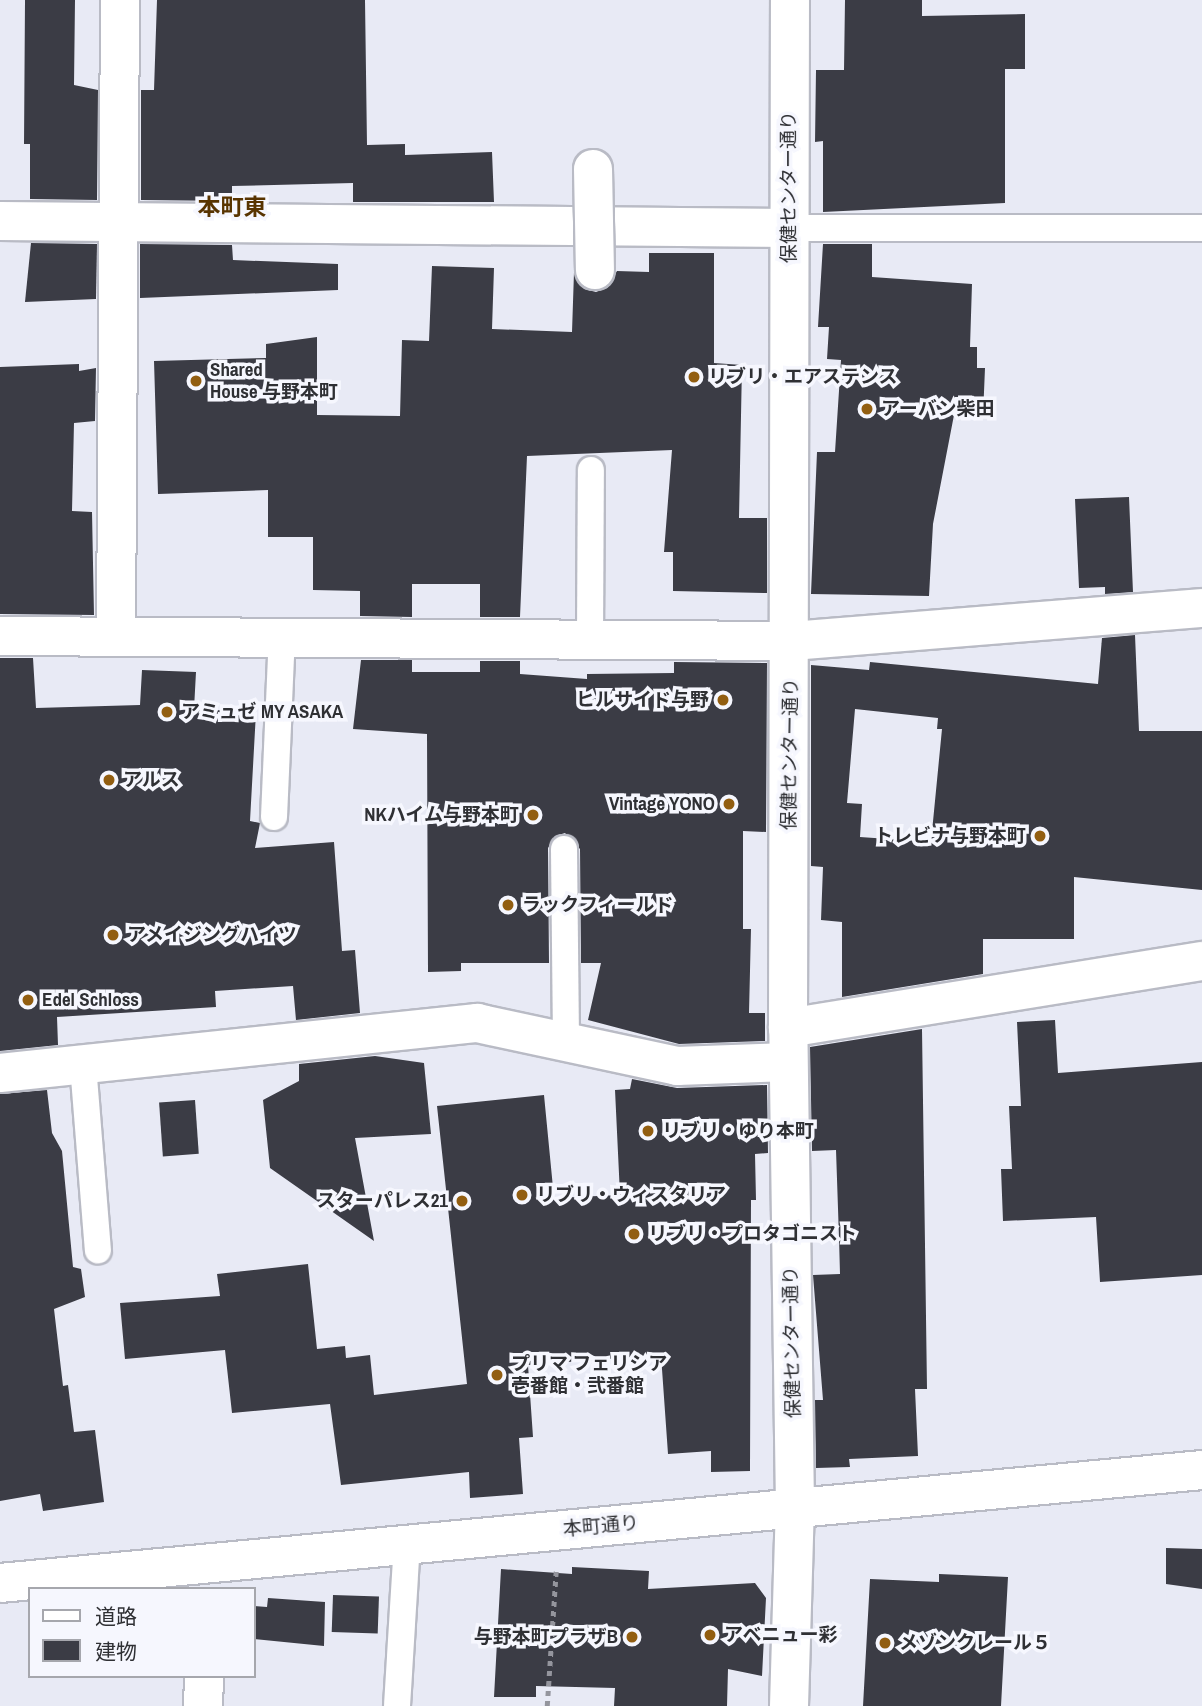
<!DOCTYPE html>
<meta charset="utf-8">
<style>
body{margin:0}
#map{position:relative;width:1202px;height:1706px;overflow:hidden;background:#e8eaf5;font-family:"Archivo Narrow","Noto Sans JP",sans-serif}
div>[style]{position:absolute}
.building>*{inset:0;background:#3b3c45;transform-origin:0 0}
.path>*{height:4.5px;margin-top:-2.25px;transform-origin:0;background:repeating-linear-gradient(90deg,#94959d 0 5px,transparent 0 10px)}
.roads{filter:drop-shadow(2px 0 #b9bbc5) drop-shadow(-2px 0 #b9bbc5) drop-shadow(0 2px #b9bbc5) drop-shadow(0 -2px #b9bbc5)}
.lane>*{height:26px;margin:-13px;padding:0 13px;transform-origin:13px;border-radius:13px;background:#fff}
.street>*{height:38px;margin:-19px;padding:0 19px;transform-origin:19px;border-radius:19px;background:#fff}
.secondary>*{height:38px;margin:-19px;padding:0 19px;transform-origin:19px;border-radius:19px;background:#fff}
.bridges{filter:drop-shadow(2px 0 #b9bbc5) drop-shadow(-2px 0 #b9bbc5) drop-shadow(0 2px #b9bbc5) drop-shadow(0 -2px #b9bbc5)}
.street-bridge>*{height:38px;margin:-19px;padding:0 19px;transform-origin:19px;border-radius:19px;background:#fff}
.dots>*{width:19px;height:19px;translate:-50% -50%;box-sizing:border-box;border:4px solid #f6f7fe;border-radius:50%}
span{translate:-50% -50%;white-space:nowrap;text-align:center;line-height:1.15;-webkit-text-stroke:7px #f6f7fe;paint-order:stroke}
.street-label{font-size:19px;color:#2f3034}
.poi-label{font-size:19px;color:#2f3034;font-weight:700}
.left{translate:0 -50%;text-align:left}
.right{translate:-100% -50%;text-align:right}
.quarter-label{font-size:23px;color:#583400;font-weight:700}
.legend{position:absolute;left:28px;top:1587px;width:228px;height:91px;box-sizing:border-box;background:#f6f7fe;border:2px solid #a6a7ad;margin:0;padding:9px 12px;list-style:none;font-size:21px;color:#2f3034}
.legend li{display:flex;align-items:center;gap:14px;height:35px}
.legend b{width:35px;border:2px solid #a6a7ad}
</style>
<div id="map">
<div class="building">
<div style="clip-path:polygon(25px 0,75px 0,74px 85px,98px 90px,97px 200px,30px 199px,30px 144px,24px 144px)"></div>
<div style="clip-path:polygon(157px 0,365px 0,367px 145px,405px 144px,405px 155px,492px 152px,494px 202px,353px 202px,353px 183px,232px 186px,232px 201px,141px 200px,141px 90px,154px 90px)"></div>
<div style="clip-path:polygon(845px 0,922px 0,922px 16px,1025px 14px,1025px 69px,1005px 69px,1005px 203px,823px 212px,823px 141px,815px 142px,816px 70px,844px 70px)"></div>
<div style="clip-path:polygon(31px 243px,97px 244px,96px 299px,25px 302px)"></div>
<div style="clip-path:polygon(140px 244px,232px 245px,233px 260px,338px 264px,338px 290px,140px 298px)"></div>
<div style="clip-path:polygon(823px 244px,872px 244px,872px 277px,972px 284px,970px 347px,977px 347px,977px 368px,985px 368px,983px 416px,954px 415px,933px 524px,929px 596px,811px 594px,817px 452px,835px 452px,841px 360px,827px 359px,829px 327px,818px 327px)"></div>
<div style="clip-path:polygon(649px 253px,714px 253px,714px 363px,742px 365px,739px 518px,767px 518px,767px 593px,673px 591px,673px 552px,664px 552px,672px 450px,527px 456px,520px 617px,480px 617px,480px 584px,412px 584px,412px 617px,360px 616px,360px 591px,313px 590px,313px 537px,268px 537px,268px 490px,158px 494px,154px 361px,266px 358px,266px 344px,317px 337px,317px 415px,400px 416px,402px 340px,429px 341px,432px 266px,494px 268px,492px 329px,572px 332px,574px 272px,584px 289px,596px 292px,607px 288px,617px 271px,649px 272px)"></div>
<div style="clip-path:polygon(79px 364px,79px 371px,96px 368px,95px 421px,74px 423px,72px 511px,92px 512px,94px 615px,0 614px,0 367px)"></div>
<div style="clip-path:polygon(1129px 497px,1133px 592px,1105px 594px,1105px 587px,1079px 588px,1075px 499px)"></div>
<div style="clip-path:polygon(evenodd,1135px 635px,1139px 731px,1202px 731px,1202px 890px,1074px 877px,1074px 939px,983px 939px,983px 974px,842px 997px,842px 922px,821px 920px,823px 867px,811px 866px,811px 665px,869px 670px,870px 662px,1098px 684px,1102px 638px,1135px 635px,855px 709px,938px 718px,937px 729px,942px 729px,931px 842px,860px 837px,862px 804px,847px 803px,855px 709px)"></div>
<div style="clip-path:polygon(0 658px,33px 658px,36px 708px,140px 705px,142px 670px,196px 672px,194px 709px,256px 712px,250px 821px,260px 823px,255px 848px,334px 842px,342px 951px,355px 950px,360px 1013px,296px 1020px,293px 986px,215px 991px,216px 1007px,57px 1017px,58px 1045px,0 1051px)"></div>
<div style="clip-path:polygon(361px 660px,412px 660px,412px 672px,480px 672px,480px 661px,520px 661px,520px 674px,587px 679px,587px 674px,674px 673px,674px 662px,767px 663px,766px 832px,743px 831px,743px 929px,751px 929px,749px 1013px,765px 1013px,765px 1041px,679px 1044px,588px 1020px,601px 963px,581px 963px,580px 849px,565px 833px,555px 836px,548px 848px,549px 963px,461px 963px,461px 971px,428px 972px,427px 734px,353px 729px)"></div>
<div style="clip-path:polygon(1055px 1020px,1058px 1073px,1202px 1062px,1202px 1275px,1100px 1282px,1096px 1217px,1003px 1221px,1001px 1169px,1012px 1169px,1009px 1106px,1021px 1106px,1017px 1022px)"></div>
<div style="clip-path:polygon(922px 1029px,927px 1389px,915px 1389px,918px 1456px,849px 1459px,850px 1467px,816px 1468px,815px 1400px,823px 1400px,813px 1275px,840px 1274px,839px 1238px,836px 1150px,812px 1151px,810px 1047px)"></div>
<div style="clip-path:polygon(375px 1056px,424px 1063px,431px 1134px,355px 1138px,374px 1241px,270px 1168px,263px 1100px,299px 1081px,299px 1064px)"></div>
<div style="clip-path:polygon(632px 1079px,677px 1088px,767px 1085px,768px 1153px,755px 1154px,756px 1200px,751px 1200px,750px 1471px,711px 1472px,711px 1451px,668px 1454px,661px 1355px,528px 1365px,533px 1437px,519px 1438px,523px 1494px,470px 1498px,469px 1472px,341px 1485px,330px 1404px,232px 1413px,225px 1350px,125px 1359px,120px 1303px,220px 1296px,217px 1274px,308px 1264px,317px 1349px,345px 1346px,346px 1358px,370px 1355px,374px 1395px,467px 1384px,437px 1106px,544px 1095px,554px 1198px,620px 1195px,615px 1090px,630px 1089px)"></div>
<div style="clip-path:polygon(47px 1090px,52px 1133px,62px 1151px,73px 1267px,81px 1269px,85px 1297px,54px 1309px,63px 1386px,68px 1385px,74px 1432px,95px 1430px,104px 1502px,43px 1511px,40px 1494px,0 1501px,0 1094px)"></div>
<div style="left:195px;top:1100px;width:54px;height:36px;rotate:86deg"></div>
<div style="clip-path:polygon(1166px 1548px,1202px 1549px,1202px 1589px,1166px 1584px)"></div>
<div style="clip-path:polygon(572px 1567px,649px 1571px,648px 1589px,755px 1583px,766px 1598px,762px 1676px,728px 1669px,727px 1706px,614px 1706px,615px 1688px,536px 1686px,536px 1697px,494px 1697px,501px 1569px,572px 1574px)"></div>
<div style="clip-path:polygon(939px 1574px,1008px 1577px,1001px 1706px,863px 1706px,870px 1579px,939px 1582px)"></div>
<div style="left:333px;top:1595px;width:46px;height:37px;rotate:2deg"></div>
<div style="clip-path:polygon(268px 1598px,325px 1602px,324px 1646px,254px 1639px,254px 1606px,267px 1607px)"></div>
</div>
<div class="path">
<div style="left:547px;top:1706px;width:135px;rotate:-86.2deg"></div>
</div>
<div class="roads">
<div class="lane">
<div style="left:789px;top:228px;width:413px"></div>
<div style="left:590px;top:639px;width:169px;rotate:-89.7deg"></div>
<div style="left:274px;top:817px;width:181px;rotate:-87.5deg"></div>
<div style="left:564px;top:849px;width:194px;rotate:89.4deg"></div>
<div style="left:83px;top:1065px;width:186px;rotate:85.4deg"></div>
<div style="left:397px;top:1706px;width:162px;rotate:-86.5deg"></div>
</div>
<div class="street">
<div style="left:0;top:221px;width:789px;rotate:0.51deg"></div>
<div style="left:116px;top:635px;width:635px;rotate:-89.64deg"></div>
<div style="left:0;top:636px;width:792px;rotate:0.36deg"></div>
<div style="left:792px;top:641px;width:411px;rotate:-4.6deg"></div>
<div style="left:788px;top:1028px;width:419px;rotate:-9.2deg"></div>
<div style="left:0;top:1073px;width:480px;rotate:-6deg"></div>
<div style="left:477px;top:1023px;width:205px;rotate:12.1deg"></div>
<div style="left:677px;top:1066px;width:111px;rotate:-2.1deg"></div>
<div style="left:203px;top:1706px;width:30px;rotate:-88deg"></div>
<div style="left:789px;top:1706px;width:198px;rotate:-88.3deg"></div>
<div style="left:795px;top:1508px;width:480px;rotate:-90.8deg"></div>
<div style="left:788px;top:1028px;width:1028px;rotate:-89.89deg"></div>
</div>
<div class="secondary">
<div style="left:0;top:1583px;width:1207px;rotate:-5.37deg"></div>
</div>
</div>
<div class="bridges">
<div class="street-bridge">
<div style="left:593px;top:169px;width:101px;rotate:88.9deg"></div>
</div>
</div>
<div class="dots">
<div style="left:694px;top:377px;background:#925e11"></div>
<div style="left:196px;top:381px;background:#925e11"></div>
<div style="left:867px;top:409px;background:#925e11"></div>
<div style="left:723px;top:700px;background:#925e11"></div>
<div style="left:167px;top:712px;background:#925e11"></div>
<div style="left:109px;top:780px;background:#925e11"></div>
<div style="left:729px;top:804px;background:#925e11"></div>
<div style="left:533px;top:815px;background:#925e11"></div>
<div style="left:1040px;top:836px;background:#925e11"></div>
<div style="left:508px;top:905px;background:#925e11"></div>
<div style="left:113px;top:935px;background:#925e11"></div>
<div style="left:28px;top:1000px;background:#925e11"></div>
<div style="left:648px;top:1131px;background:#925e11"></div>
<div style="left:522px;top:1195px;background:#925e11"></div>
<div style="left:462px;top:1201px;background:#925e11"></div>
<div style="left:634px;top:1234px;background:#925e11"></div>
<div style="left:497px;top:1375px;background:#925e11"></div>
<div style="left:710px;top:1635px;background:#925e11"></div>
<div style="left:632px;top:1637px;background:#925e11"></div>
<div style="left:885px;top:1643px;background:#925e11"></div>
</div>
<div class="street-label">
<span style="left:789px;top:187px;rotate:-90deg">保健センター通り</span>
<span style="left:790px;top:754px;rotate:-89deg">保健センター通り</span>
<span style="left:792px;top:1342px;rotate:-91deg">保健センター通り</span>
<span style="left:601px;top:1526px;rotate:-5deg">本町通り</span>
</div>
<div class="poi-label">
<span class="left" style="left:210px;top:381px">Shared<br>House 与野本町</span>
<span class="left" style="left:708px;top:377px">リブリ・エアステンス</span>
<span class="left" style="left:881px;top:409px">アーバン柴田</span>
<span class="right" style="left:709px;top:700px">ヒルサイド与野</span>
<span class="left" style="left:181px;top:712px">アミュゼ MY ASAKA</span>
<span class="left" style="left:123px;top:780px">アルス</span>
<span class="right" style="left:715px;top:804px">Vintage YONO</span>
<span class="right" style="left:519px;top:815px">NKハイム与野本町</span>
<span class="right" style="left:1026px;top:836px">トレビナ与野本町</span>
<span class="left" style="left:522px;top:905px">ラックフィールド</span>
<span class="left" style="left:127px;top:935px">アメイジングハイツ</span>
<span class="left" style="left:42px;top:1000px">Edel Schloss</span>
<span class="left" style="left:662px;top:1131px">リブリ・ゆり本町</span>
<span class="left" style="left:536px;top:1195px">リブリ・ウィスタリア</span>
<span class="right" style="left:448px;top:1201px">スターパレス21</span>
<span class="left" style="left:648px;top:1234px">リブリ・プロタゴニスト</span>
<span class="left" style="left:511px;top:1375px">プリマ フェリシア<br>壱番館・弐番館</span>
<span class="left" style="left:724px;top:1635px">アベニュー彩</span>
<span class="right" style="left:618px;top:1637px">与野本町プラザB</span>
<span class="left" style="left:899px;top:1643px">メゾンクレール５</span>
</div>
<div class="quarter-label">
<span style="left:232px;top:207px">本町東</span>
</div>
<ul class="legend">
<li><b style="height:9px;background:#fff"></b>道路</li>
<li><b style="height:19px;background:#3b3c45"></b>建物</li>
</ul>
</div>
